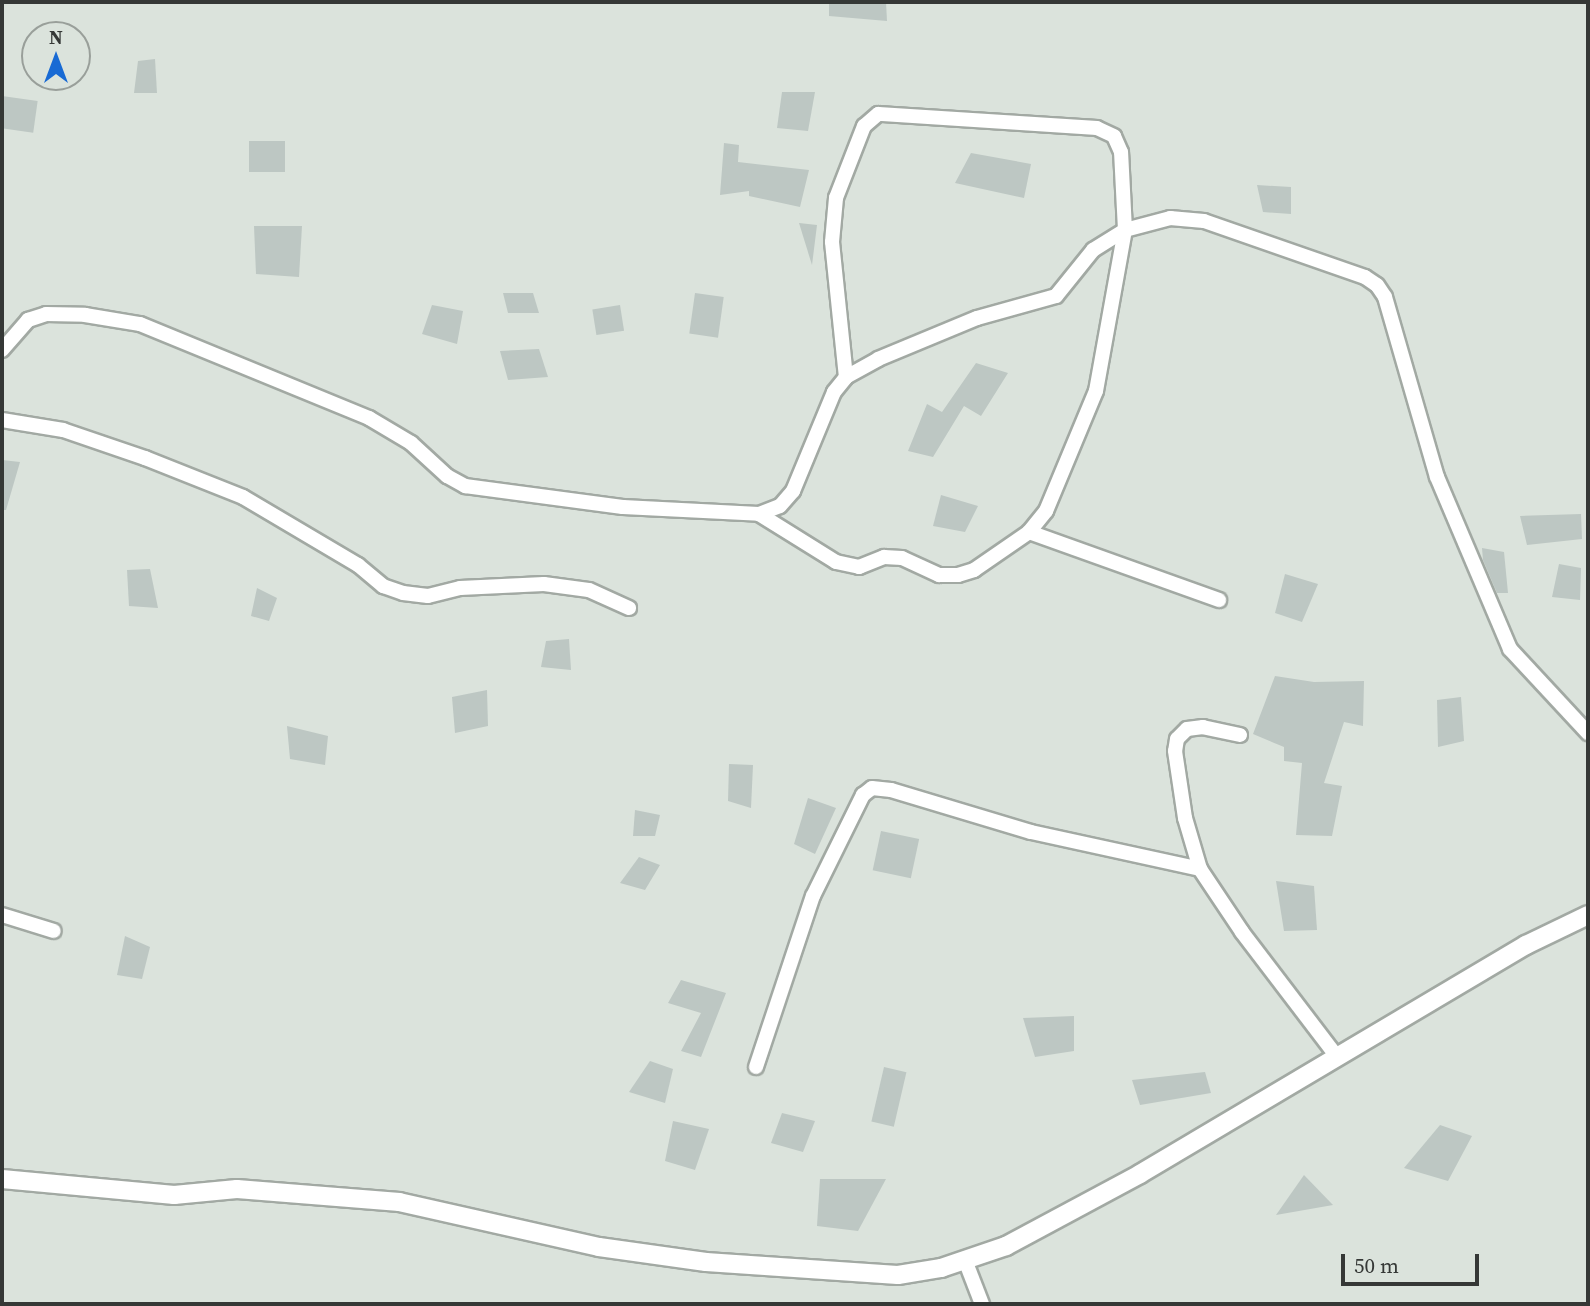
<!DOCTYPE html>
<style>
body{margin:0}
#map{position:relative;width:1590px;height:1306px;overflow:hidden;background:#dbe3dc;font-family:"Source Serif 4",serif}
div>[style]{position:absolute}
.building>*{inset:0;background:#bdc7c3;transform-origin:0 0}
.roads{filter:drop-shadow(2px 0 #a2a9a3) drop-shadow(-2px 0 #a2a9a3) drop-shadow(0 2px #a2a9a3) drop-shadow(0 -2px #a2a9a3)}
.minor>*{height:14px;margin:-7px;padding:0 7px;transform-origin:7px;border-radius:7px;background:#fff}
.tertiary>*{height:18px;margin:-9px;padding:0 9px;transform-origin:9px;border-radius:9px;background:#fff}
span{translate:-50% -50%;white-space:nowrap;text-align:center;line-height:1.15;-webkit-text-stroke:5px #dbe3dc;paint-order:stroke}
.frame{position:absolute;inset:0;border:4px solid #353836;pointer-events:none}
.north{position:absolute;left:21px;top:21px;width:70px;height:70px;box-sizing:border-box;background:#dbe3dc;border:2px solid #999f9a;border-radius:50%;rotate:0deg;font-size:19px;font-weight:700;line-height:28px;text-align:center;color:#353836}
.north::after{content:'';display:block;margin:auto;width:24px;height:32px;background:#186ad4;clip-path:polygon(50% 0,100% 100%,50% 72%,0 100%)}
.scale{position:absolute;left:1341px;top:1254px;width:138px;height:32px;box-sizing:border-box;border:4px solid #353836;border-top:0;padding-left:9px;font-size:21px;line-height:24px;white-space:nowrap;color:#353836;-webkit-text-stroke:5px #dbe3dc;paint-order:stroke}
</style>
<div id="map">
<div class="building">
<div style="clip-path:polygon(829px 2px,886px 2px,887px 21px,829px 16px)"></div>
<div style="clip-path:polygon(155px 59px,157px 93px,134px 93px,138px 61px)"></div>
<div style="clip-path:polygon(782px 92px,815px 92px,808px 131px,777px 128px)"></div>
<div style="left:2px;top:96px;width:36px;height:32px;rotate:8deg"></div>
<div style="left:285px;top:141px;width:31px;height:36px;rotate:90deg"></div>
<div style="clip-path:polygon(724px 143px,739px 145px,738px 162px,809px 170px,800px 207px,749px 196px,749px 191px,720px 195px)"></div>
<div style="clip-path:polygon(971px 153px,1031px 164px,1024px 198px,955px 183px)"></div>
<div style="clip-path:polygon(1257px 185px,1291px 187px,1291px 214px,1263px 212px)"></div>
<div style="clip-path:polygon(799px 223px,817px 225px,812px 265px)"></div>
<div style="clip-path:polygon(254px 226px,302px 226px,299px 277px,256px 274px)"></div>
<div style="clip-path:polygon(503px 293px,533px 293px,539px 313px,508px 313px)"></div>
<div style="left:695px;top:293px;width:29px;height:41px;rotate:8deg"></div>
<div style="clip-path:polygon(432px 305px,463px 311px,457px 344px,422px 334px)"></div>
<div style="left:620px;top:305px;width:26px;height:28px;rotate:81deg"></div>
<div style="clip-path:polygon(539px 349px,548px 377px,508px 380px,500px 351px)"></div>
<div style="clip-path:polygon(976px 363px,1008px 373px,981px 416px,964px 406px,933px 457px,908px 451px,927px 404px,942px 412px)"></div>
<div style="clip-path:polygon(2px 460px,20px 462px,6px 510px,2px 510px)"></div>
<div style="clip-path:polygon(941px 495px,978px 506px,965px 532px,933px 526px)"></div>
<div style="clip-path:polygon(1581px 514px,1582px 539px,1527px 545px,1520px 516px)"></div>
<div style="clip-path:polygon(1482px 548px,1504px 552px,1508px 593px,1497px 593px,1483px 560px)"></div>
<div style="clip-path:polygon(1559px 564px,1581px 568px,1580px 600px,1552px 597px)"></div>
<div style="clip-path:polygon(150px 569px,158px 608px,129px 606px,127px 570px)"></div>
<div style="clip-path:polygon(1285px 574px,1318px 584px,1302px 622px,1275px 613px)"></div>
<div style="clip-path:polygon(257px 588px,277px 598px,269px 621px,251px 616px)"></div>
<div style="clip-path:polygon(569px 639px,571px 670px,541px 667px,546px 641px)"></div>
<div style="clip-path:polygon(1275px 676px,1314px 682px,1364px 681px,1363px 726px,1344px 722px,1324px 783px,1342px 786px,1332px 836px,1296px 835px,1302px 763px,1284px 761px,1284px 747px,1253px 734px)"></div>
<div style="clip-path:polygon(487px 690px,488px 726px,455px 733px,452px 697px)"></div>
<div style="clip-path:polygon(1461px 697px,1464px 741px,1438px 747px,1437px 700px)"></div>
<div style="clip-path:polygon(287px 726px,328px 736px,325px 765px,290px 759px)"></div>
<div style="clip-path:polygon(729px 764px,753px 765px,751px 808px,728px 801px)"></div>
<div style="clip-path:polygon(808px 798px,836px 808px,815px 854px,794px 844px)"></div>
<div style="clip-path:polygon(635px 810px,660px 815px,655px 836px,633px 836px)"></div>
<div style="left:881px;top:831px;width:39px;height:40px;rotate:12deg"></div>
<div style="clip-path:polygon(639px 857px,660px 865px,645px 890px,620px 883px)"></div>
<div style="clip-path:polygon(1276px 881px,1314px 886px,1317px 930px,1284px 931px)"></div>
<div style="clip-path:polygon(125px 936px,150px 947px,142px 979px,117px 975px)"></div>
<div style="clip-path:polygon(681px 980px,726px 993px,701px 1057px,681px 1051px,701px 1013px,668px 1003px)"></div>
<div style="clip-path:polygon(1074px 1016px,1074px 1051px,1035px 1057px,1023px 1018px)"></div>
<div style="clip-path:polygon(650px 1061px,673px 1069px,665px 1103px,629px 1092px)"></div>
<div style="left:884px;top:1067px;width:23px;height:56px;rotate:13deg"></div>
<div style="clip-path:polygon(1205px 1072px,1211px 1093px,1140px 1105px,1132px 1080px)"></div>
<div style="clip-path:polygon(782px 1113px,815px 1121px,803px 1152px,771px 1143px)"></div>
<div style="clip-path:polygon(673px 1121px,709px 1129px,695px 1170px,665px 1161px)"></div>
<div style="clip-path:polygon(1440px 1125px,1472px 1136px,1448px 1181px,1404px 1168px)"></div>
<div style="clip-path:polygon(1304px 1175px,1333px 1205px,1276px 1215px)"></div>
<div style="clip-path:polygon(820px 1179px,886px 1179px,858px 1231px,817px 1226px)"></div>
</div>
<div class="roads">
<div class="minor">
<div style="left:2px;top:350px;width:40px;rotate:-49deg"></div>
<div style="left:28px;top:320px;width:19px;rotate:-18deg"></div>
<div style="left:46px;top:314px;width:39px;rotate:1deg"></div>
<div style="left:85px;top:315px;width:56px;rotate:9.3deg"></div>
<div style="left:140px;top:324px;width:248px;rotate:22.3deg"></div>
<div style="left:369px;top:418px;width:49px;rotate:30.8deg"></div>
<div style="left:411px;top:443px;width:49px;rotate:42.5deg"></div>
<div style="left:447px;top:476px;width:21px;rotate:29deg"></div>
<div style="left:465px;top:486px;width:159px;rotate:7.6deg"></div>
<div style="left:623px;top:507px;width:136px;rotate:2.9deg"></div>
<div style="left:759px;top:514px;width:22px;rotate:-21deg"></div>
<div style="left:780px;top:506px;width:20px;rotate:-49deg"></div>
<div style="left:793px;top:491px;width:107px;rotate:-67.5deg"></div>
<div style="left:834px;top:392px;width:19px;rotate:-51deg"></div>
<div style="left:846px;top:377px;width:37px;rotate:-29deg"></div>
<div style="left:878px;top:359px;width:107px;rotate:-22.5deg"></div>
<div style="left:977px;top:318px;width:82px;rotate:-15.6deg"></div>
<div style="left:1056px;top:296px;width:59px;rotate:-51.2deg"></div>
<div style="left:1093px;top:250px;width:38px;rotate:-32deg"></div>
<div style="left:1125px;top:230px;width:47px;rotate:-14.9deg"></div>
<div style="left:1170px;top:218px;width:34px;rotate:5deg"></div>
<div style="left:1204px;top:221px;width:170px;rotate:19.2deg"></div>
<div style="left:1365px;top:277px;width:14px;rotate:34deg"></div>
<div style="left:1377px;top:285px;width:14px;rotate:56deg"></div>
<div style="left:1385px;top:297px;width:187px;rotate:73.9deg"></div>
<div style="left:1437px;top:477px;width:187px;rotate:67deg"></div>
<div style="left:1510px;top:649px;width:115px;rotate:47.1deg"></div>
<div style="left:2px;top:420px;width:62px;rotate:9.3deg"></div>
<div style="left:63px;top:430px;width:87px;rotate:18.9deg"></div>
<div style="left:145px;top:458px;width:105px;rotate:21.7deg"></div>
<div style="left:243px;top:497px;width:134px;rotate:30.6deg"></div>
<div style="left:358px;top:565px;width:33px;rotate:40deg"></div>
<div style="left:383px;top:586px;width:21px;rotate:19deg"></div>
<div style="left:403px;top:593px;width:25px;rotate:7deg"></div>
<div style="left:428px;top:596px;width:33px;rotate:-14deg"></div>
<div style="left:460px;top:588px;width:84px;rotate:-2.7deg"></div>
<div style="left:544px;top:584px;width:45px;rotate:7.6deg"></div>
<div style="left:589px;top:590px;width:44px;rotate:24.2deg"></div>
<div style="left:759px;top:514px;width:91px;rotate:31.9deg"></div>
<div style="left:836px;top:562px;width:24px;rotate:12deg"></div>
<div style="left:859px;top:567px;width:27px;rotate:-22deg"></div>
<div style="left:884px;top:557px;width:18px;rotate:3deg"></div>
<div style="left:902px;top:558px;width:41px;rotate:24.7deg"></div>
<div style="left:939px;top:575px;width:19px"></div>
<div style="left:958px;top:575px;width:17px;rotate:-17deg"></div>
<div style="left:974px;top:570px;width:67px;rotate:-34.6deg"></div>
<div style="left:1029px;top:532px;width:27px;rotate:-51deg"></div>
<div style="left:1046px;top:511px;width:130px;rotate:-67.4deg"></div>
<div style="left:1096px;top:391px;width:164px;rotate:-79.8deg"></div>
<div style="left:1125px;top:230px;width:78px;rotate:-92.9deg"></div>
<div style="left:1121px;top:152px;width:17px;rotate:-114deg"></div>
<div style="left:1114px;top:136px;width:19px;rotate:-155deg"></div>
<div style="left:1097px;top:128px;width:219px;rotate:-176.3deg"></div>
<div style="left:878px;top:114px;width:18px;rotate:139deg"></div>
<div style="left:864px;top:126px;width:77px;rotate:111.3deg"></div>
<div style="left:836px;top:198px;width:44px;rotate:95.2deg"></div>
<div style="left:832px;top:242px;width:136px;rotate:84.1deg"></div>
<div style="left:1029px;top:532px;width:202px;rotate:19.7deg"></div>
<div style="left:1240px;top:735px;width:38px;rotate:-168deg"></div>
<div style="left:1203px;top:727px;width:16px;rotate:173deg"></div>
<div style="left:1187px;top:729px;width:14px;rotate:135deg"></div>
<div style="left:1177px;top:739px;width:12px;rotate:99deg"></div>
<div style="left:1175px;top:751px;width:68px;rotate:81.5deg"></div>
<div style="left:1185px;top:818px;width:53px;rotate:73.6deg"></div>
<div style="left:1200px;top:869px;width:76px;rotate:56.3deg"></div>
<div style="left:1242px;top:932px;width:158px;rotate:52.7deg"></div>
<div style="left:2px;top:915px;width:54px;rotate:17.1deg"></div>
<div style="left:756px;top:1067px;width:180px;rotate:-71.6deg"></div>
<div style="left:813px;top:896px;width:113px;rotate:-63.7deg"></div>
<div style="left:863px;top:795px;width:11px;rotate:-38deg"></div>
<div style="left:872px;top:788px;width:19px;rotate:6deg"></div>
<div style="left:891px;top:790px;width:146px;rotate:16.7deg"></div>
<div style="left:1031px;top:832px;width:173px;rotate:12.3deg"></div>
<div style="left:965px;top:1260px;width:47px;rotate:68.9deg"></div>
</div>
<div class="tertiary">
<div style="left:2px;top:1179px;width:173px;rotate:5.3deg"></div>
<div style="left:174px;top:1195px;width:63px;rotate:-5.4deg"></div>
<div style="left:237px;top:1189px;width:163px;rotate:4.6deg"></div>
<div style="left:399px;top:1202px;width:205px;rotate:12.7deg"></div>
<div style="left:599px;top:1247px;width:108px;rotate:8deg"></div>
<div style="left:706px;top:1262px;width:192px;rotate:3.9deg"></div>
<div style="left:898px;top:1275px;width:44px;rotate:-9.2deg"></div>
<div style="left:941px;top:1268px;width:69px;rotate:-18.7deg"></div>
<div style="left:1006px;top:1246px;width:152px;rotate:-28.2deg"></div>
<div style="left:1140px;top:1174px;width:449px;rotate:-30.7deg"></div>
<div style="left:1526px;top:945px;width:69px;rotate:-25.8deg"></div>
</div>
</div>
<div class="frame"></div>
<div class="north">N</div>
<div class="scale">50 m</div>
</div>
